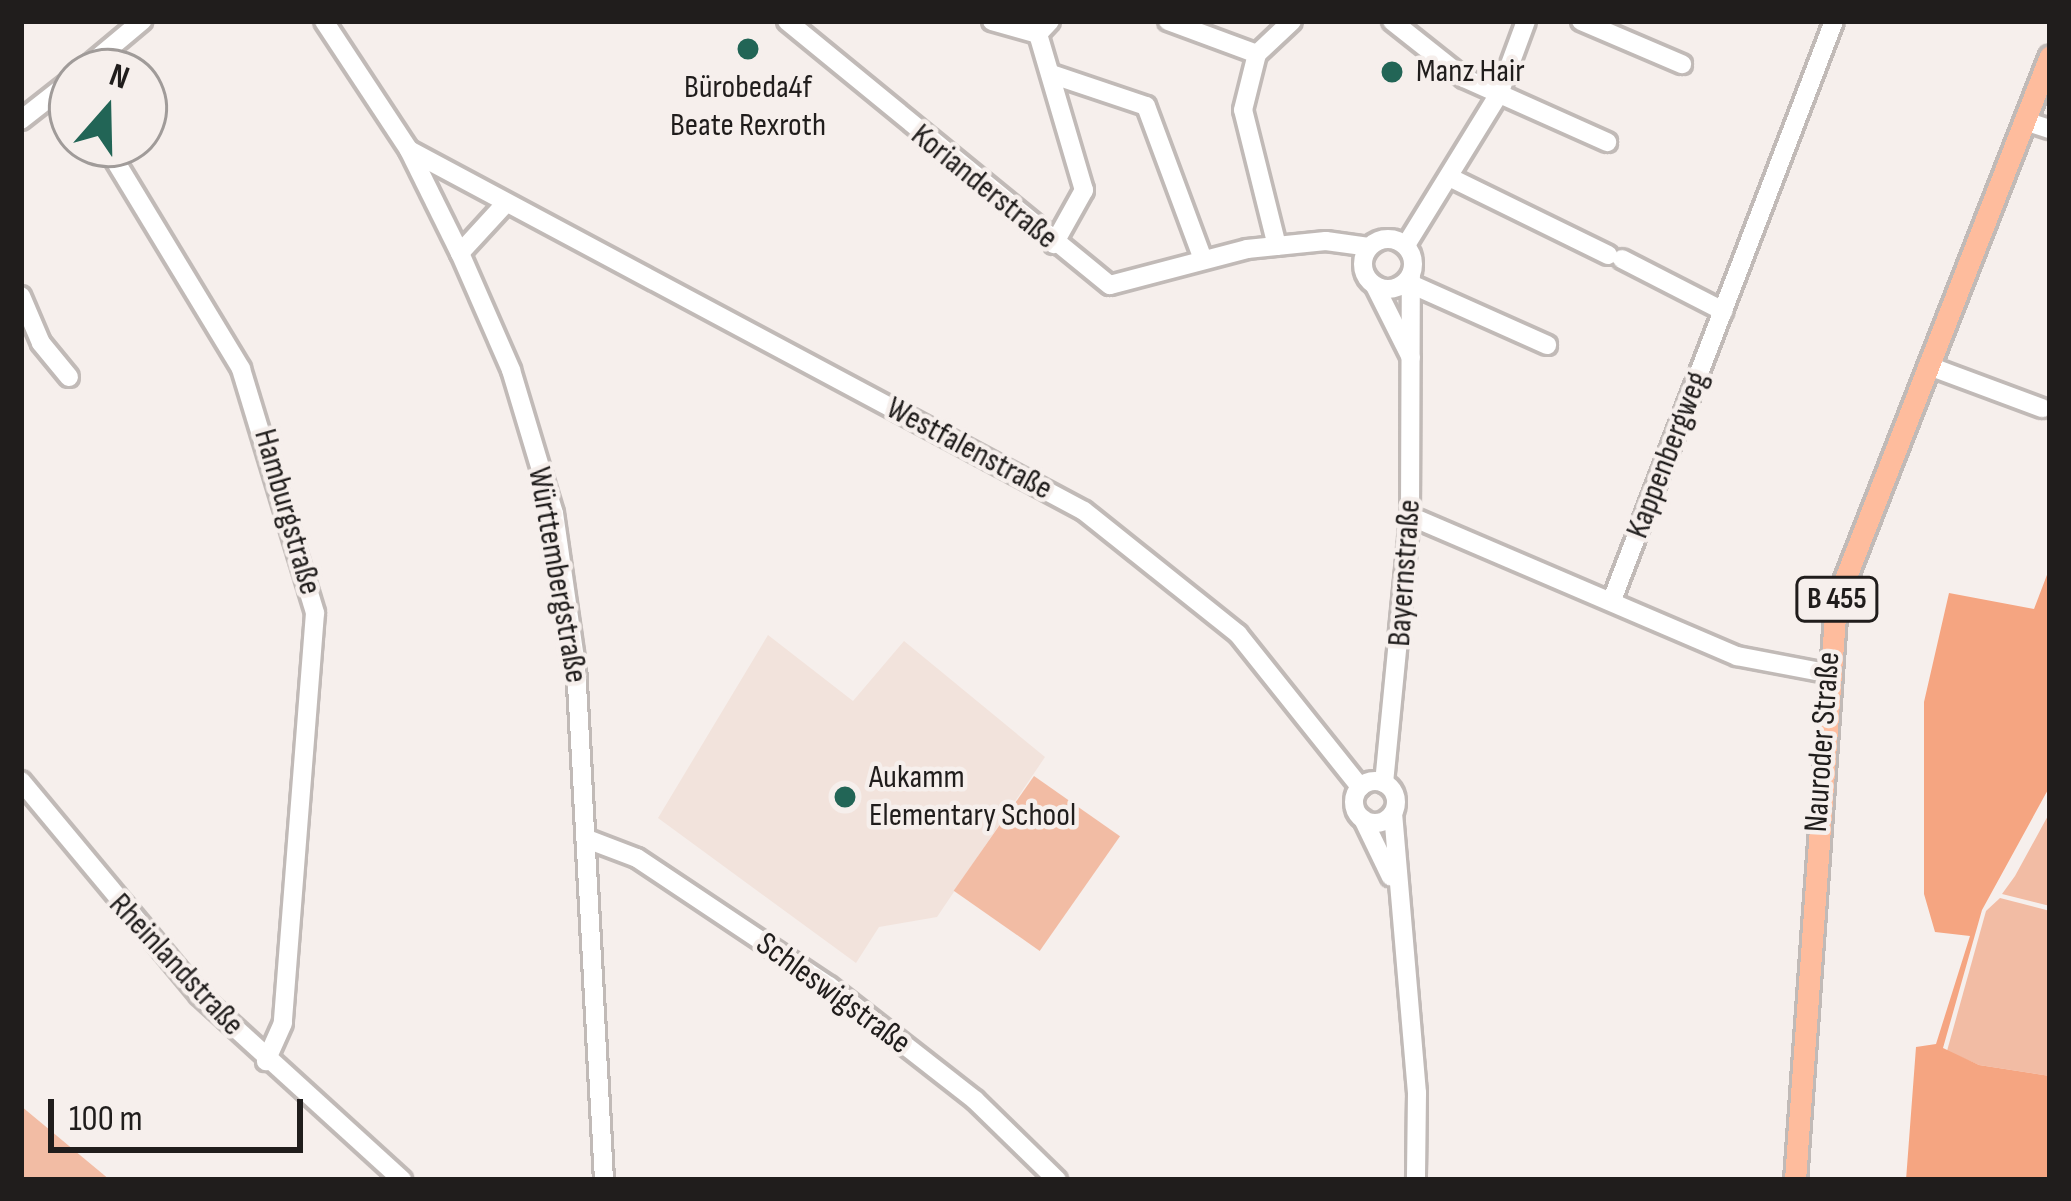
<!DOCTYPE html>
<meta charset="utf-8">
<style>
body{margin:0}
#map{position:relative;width:2071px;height:1201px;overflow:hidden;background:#f6efec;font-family:"Sofia Sans Condensed",sans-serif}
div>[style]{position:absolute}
.built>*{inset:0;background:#f2e3dc}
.green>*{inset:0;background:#f2bca4;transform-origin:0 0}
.forest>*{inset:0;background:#f5a581}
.roads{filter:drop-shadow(3px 0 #c1bab7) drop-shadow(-3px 0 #c1bab7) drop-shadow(0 3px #c1bab7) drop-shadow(0 -3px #c1bab7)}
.minor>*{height:18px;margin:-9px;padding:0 9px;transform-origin:9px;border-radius:9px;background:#fff}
.minor>.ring{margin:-9px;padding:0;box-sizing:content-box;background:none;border:18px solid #fff;border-radius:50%}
.major>*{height:21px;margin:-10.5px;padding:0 10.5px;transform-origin:10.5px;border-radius:10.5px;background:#febc9d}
.dots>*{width:33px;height:33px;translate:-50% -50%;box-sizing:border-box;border:6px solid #f6efec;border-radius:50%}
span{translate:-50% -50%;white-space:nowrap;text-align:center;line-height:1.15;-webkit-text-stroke:9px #f6efec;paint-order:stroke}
.shield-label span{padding:3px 9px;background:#f6efec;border:3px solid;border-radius:9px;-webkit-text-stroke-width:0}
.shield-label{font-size:30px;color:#201d1c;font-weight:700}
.poi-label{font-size:33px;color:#201d1c}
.left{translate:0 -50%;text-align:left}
.street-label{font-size:33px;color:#201d1c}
.frame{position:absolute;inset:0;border:24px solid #201d1c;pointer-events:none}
.north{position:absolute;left:48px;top:48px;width:120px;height:120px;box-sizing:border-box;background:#f6efec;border:3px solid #a09b99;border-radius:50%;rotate:20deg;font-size:33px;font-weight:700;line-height:48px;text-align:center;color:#201d1c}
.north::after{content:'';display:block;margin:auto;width:42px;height:54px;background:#226556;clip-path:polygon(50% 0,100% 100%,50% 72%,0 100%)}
.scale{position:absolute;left:48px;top:1099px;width:255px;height:54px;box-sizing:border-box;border:6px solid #201d1c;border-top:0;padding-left:15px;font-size:36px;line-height:42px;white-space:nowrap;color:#201d1c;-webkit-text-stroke:9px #f6efec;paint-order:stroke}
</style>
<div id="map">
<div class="built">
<div style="clip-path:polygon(768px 635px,853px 701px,904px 641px,1045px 757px,937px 917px,879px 927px,856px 963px,658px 818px)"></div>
</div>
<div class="green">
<div style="left:1034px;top:776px;width:105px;height:140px;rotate:35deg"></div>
<div style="clip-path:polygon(2050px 812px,2050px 906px,2002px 894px,2015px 876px)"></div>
<div style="clip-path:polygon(2000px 898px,2050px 911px,2050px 1076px,1979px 1065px,1947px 1051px,1986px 911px)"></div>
<div style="clip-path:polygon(21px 1106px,110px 1180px,21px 1180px)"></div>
</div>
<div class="forest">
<div style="clip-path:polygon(2050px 567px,2050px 786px,1982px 910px,1943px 1048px,1979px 1065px,2050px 1076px,2050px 1180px,1906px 1180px,1916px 1047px,1936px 1044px,1970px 936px,1935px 932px,1924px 894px,1924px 702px,1949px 593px,2034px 609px)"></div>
</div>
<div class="roads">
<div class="minor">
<div style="left:324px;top:21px;width:154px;rotate:56.6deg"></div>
<div style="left:409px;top:150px;width:115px;rotate:63.7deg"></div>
<div style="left:460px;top:253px;width:128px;rotate:66.4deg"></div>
<div style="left:511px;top:370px;width:149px;rotate:73.3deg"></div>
<div style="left:554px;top:513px;width:155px;rotate:81.8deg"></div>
<div style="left:576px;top:666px;width:515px;rotate:86.88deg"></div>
<div style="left:787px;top:21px;width:417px;rotate:39.3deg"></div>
<div style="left:1110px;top:285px;width:142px;rotate:-14.7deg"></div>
<div style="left:1247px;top:249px;width:79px;rotate:-5.8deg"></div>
<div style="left:1326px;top:241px;width:43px;rotate:7.9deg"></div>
<div style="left:992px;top:21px;width:48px;rotate:15.8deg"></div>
<div style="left:1050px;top:21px;width:18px;rotate:133deg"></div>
<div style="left:1038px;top:34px;width:163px;rotate:73.6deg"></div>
<div style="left:1084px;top:190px;width:62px;rotate:119.1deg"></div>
<div style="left:1168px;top:21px;width:95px;rotate:20.3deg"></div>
<div style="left:1392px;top:21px;width:92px;rotate:38.4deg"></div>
<div style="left:1464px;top:78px;width:157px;rotate:24.1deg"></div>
<div style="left:1581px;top:21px;width:110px;rotate:23.1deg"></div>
<div style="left:81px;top:72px;width:80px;rotate:-39.9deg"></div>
<div style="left:1051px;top:74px;width:100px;rotate:18.6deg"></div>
<div style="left:1146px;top:106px;width:163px;rotate:69.6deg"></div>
<div style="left:21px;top:120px;width:65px;rotate:-38.1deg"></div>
<div style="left:2025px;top:121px;width:26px;rotate:18deg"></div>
<div style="left:105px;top:144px;width:263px;rotate:58.8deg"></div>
<div style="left:241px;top:369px;width:255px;rotate:73.1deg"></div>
<div style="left:315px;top:613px;width:411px;rotate:94.5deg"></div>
<div style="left:283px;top:1023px;width:42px;rotate:114.1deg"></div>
<div style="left:409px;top:150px;width:765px;rotate:28.14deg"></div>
<div style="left:1084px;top:511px;width:197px;rotate:38.6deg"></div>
<div style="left:1238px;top:634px;width:196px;rotate:51.4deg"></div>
<div style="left:1449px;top:177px;width:177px;rotate:26.1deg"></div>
<div class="ring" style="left:1363px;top:239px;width:32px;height:32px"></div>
<div style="left:1406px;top:245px;width:177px;rotate:-58.4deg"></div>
<div style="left:1499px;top:94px;width:78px;rotate:-69.7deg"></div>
<div style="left:1277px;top:246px;width:140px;rotate:-104deg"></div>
<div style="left:1243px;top:110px;width:58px;rotate:-76deg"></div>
<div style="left:1257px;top:54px;width:48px;rotate:-43.3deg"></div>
<div style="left:460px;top:253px;width:67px;rotate:-47.4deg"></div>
<div style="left:1622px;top:259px;width:114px;rotate:27.2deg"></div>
<div style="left:1413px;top:285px;width:147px;rotate:24.1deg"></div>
<div style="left:1375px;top:286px;width:80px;rotate:63.4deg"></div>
<div style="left:21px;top:296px;width:51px;rotate:66.9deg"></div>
<div style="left:41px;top:343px;width:44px;rotate:50.5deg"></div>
<div style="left:1929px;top:366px;width:121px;rotate:20.4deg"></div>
<div style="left:1410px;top:516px;width:356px;rotate:23.2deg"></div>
<div style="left:1737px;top:656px;width:91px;rotate:10.8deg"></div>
<div style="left:1612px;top:600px;width:620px;rotate:-69.02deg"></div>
<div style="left:21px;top:781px;width:278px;rotate:50.2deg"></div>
<div style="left:199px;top:995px;width:275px;rotate:42.3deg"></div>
<div class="ring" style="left:1354px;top:781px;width:24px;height:24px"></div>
<div style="left:1384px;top:783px;width:268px;rotate:-84.4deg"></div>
<div style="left:1410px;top:516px;width:240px;rotate:-89.8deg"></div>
<div style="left:1393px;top:813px;width:281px;rotate:85.1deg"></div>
<div style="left:1417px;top:1093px;width:87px;rotate:90.7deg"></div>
<div style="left:1363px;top:819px;width:64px;rotate:64.2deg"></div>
<div style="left:587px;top:839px;width:53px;rotate:20.8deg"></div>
<div style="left:637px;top:858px;width:231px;rotate:33.7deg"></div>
<div style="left:829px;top:986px;width:185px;rotate:38deg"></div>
<div style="left:975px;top:1100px;width:115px;rotate:44.3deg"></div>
</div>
<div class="major">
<div style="left:1795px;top:1180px;width:579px;rotate:-85.94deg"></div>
<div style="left:1836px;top:602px;width:586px;rotate:-68.6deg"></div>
</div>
</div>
<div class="dots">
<div style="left:748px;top:49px;background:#226556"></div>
<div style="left:1392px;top:72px;background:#226556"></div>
<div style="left:845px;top:797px;background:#226556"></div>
</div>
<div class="shield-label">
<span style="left:1837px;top:599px">B 455</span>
</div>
<div class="poi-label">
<span class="left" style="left:1416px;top:72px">Manz Hair</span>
<span style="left:748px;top:107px">Bürobeda4f<br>Beate Rexroth</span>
<span class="left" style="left:869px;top:797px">Aukamm<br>Elementary School</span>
</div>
<div class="street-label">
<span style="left:984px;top:187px;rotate:39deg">Korianderstraße</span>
<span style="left:969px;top:449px;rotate:28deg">Westfalenstraße</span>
<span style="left:1668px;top:455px;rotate:-69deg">Kappenbergweg</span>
<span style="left:287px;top:512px;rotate:74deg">Hamburgstraße</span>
<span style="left:1405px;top:573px;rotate:-86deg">Bayernstraße</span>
<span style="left:557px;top:575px;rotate:80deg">Württembergstraße</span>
<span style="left:1823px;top:742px;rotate:-86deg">Nauroder Straße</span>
<span style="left:176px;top:965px;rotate:47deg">Rheinlandstraße</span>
<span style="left:833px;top:994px;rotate:36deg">Schleswigstraße</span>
</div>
<div class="frame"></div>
<div class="north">N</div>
<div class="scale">100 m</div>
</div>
